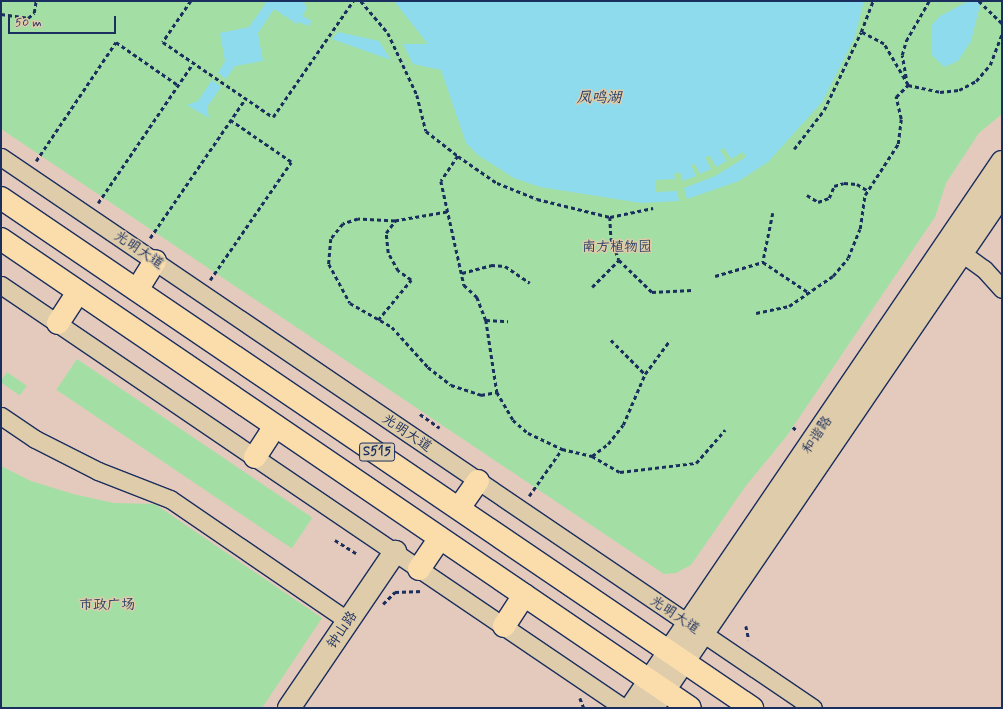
<!DOCTYPE html>
<meta charset="utf-8">
<style>
body{margin:0}
#map{position:relative;width:1003px;height:709px;overflow:hidden;background:#e4cabd;font-family:Mynerve,"LXGW WenKai TC",sans-serif}
div>[style]{position:absolute}
.green>*{inset:0;background:#a3dfa5;transform-origin:0 0}
.water>*{inset:0;background:#8edbed}
.path>*{height:2.5px;margin-top:-1.25px;transform-origin:0;background:repeating-linear-gradient(90deg,#1b2f5e 0 4px,transparent 0 7px)}
.roads{filter:drop-shadow(1px 0 #1b2f5e) drop-shadow(-1px 0 #1b2f5e) drop-shadow(0 1px #1b2f5e) drop-shadow(0 -1px #1b2f5e)}
.minor>*{height:17px;margin:-8.5px;padding:0 8.5px;transform-origin:8.5px;border-radius:8.5px;background:#dfccaa}
.tertiary>*{height:22px;margin:-11px;padding:0 11px;transform-origin:11px;border-radius:11px;background:#dfccaa}
.secondary>*{height:22px;margin:-11px;padding:0 11px;transform-origin:11px;border-radius:11px;background:#dfccaa}
.primary>*{height:22px;margin:-11px;padding:0 11px;transform-origin:11px;border-radius:11px;background:#fbdcab}
span{translate:-50% -50%;white-space:nowrap;text-align:center;line-height:1.15;-webkit-text-stroke:3px #dfccaa;paint-order:stroke}
.shield-label span{padding:1px 3px;background:#dfccaa;border:1px solid;border-radius:3px;-webkit-text-stroke-width:0}
.shield-label{font-size:13px;color:#1b2f5e;font-weight:700}
.park-label{font-size:14px;color:#294165}
.street-label{font-size:14px;color:#1b2f5e}
.water-label{font-size:15px;color:#26406c;font-style:italic}
.frame{position:absolute;inset:0;border:2px solid #1b2f5e;pointer-events:none}
.scale{position:absolute;left:8px;top:16px;width:108px;height:18px;box-sizing:border-box;border:2px solid #1b2f5e;border-top:0;padding-left:5px;font-size:12px;line-height:14px;white-space:nowrap;color:#1b2f5e;-webkit-text-stroke:3px #dfccaa;paint-order:stroke}
</style>
<div id="map">
<div class="green">
<div style="clip-path:polygon(1px 1px,1002px 1px,1002px 114px,979px 133px,946px 183px,935px 217px,786px 437px,745px 487px,691px 565px,676px 573px,664px 574px,1px 129px)"></div>
<div style="left:77px;top:359px;width:284px;height:37px;rotate:34deg"></div>
<div style="left:7px;top:372px;width:24px;height:12px;rotate:35deg"></div>
<div style="clip-path:polygon(1px 466px,31px 481px,73px 494px,114px 503px,155px 504px,322px 618px,262px 708px,1px 708px)"></div>
</div>
<div class="water">
<div style="clip-path:polygon(263px 1px,303px 1px,307px 8px,302px 16px,312px 21px,308px 26px,299px 22px,297px 24px,274px 9px,258px 33px,263px 61px,235px 66px,226px 79px,218px 73px,225px 61px,220px 33px,249px 27px,266px 3px)"></div>
<div style="clip-path:polygon(394px 1px,864px 1px,854px 39px,822px 102px,768px 162px,739px 181px,687px 199px,684px 188px,715px 176px,746px 157px,743px 152px,731px 159px,724px 148px,720px 150px,727px 161px,716px 167px,710px 156px,705px 157px,711px 169px,700px 174px,695px 164px,691px 165px,696px 176px,683px 181px,680px 172px,674px 174px,675px 179px,655px 180px,656px 192px,677px 191px,679px 201px,641px 203px,540px 187px,514px 178px,478px 155px,466px 143px,441px 70px,413px 64px,403px 44px,428px 44px)"></div>
<div style="clip-path:polygon(969px 1px,981px 1px,971px 41px,958px 61px,944px 67px,931px 54px,931px 26px,940px 16px)"></div>
<div style="clip-path:polygon(338px 32px,379px 41px,391px 60px,332px 39px)"></div>
<div style="clip-path:polygon(212px 80px,221px 87px,207px 107px,209px 118px,187px 105px,198px 101px)"></div>
</div>
<div class="path">
<div style="left:191px;top:1px;width:50px;rotate:124.3deg"></div>
<div style="left:163px;top:42px;width:133px;rotate:34.3deg"></div>
<div style="left:273px;top:117px;width:141px;rotate:-55.4deg"></div>
<div style="left:361px;top:1px;width:42px;rotate:49.8deg"></div>
<div style="left:388px;top:33px;width:68px;rotate:64.9deg"></div>
<div style="left:417px;top:95px;width:37px;rotate:76deg"></div>
<div style="left:426px;top:131px;width:41px;rotate:38deg"></div>
<div style="left:458px;top:156px;width:47px;rotate:34.7deg"></div>
<div style="left:497px;top:183px;width:43px;rotate:21.8deg"></div>
<div style="left:537px;top:199px;width:75px;rotate:13.9deg"></div>
<div style="left:610px;top:217px;width:44px;rotate:-11.8deg"></div>
<div style="left:979px;top:1px;width:32px;rotate:44deg"></div>
<div style="left:1px;top:14px;width:27px;rotate:8deg"></div>
<div style="left:28px;top:18px;width:8px;rotate:-40deg"></div>
<div style="left:34px;top:13px;width:12px;rotate:-81deg"></div>
<div style="left:906px;top:78px;width:23px;rotate:-100deg"></div>
<div style="left:902px;top:55px;width:15px;rotate:-74deg"></div>
<div style="left:906px;top:41px;width:46px;rotate:-60.1deg"></div>
<div style="left:908px;top:85px;width:33px;rotate:12deg"></div>
<div style="left:940px;top:92px;width:19px;rotate:-6deg"></div>
<div style="left:959px;top:90px;width:19px;rotate:-28deg"></div>
<div style="left:976px;top:81px;width:21px;rotate:-49deg"></div>
<div style="left:990px;top:65px;width:33px;rotate:-69deg"></div>
<div style="left:794px;top:149px;width:49px;rotate:-52.4deg"></div>
<div style="left:824px;top:110px;width:86px;rotate:-64.6deg"></div>
<div style="left:458px;top:156px;width:30px;rotate:124deg"></div>
<div style="left:441px;top:181px;width:107px;rotate:77.5deg"></div>
<div style="left:464px;top:285px;width:18px;rotate:43deg"></div>
<div style="left:477px;top:297px;width:25px;rotate:69deg"></div>
<div style="left:486px;top:320px;width:73px;rotate:81.3deg"></div>
<div style="left:497px;top:392px;width:32px;rotate:60deg"></div>
<div style="left:513px;top:420px;width:20px;rotate:41deg"></div>
<div style="left:528px;top:433px;width:38px;rotate:25deg"></div>
<div style="left:36px;top:161px;width:143px;rotate:-56.1deg"></div>
<div style="left:116px;top:42px;width:75px;rotate:34.7deg"></div>
<div style="left:807px;top:195px;width:13px;rotate:32deg"></div>
<div style="left:818px;top:202px;width:12px;rotate:-20deg"></div>
<div style="left:829px;top:198px;width:13px;rotate:-67deg"></div>
<div style="left:834px;top:186px;width:10px;rotate:-17deg"></div>
<div style="left:844px;top:183px;width:13px;rotate:4deg"></div>
<div style="left:857px;top:184px;width:13px;rotate:32deg"></div>
<div style="left:98px;top:203px;width:169px;rotate:-55.8deg"></div>
<div style="left:447px;top:212px;width:53px;rotate:170.2deg"></div>
<div style="left:395px;top:221px;width:37px;rotate:-177deg"></div>
<div style="left:358px;top:219px;width:16px;rotate:162deg"></div>
<div style="left:343px;top:224px;width:19px;rotate:129deg"></div>
<div style="left:331px;top:239px;width:25px;rotate:95deg"></div>
<div style="left:329px;top:264px;width:44px;rotate:61.7deg"></div>
<div style="left:350px;top:303px;width:48px;rotate:29.7deg"></div>
<div style="left:392px;top:327px;width:54px;rotate:48deg"></div>
<div style="left:428px;top:367px;width:29px;rotate:38deg"></div>
<div style="left:451px;top:385px;width:32px;rotate:18deg"></div>
<div style="left:481px;top:395px;width:16px;rotate:-11deg"></div>
<div style="left:773px;top:213px;width:50px;rotate:101.5deg"></div>
<div style="left:763px;top:262px;width:54px;rotate:33.7deg"></div>
<div style="left:610px;top:217px;width:21px;rotate:87deg"></div>
<div style="left:611px;top:238px;width:23px;rotate:70deg"></div>
<div style="left:619px;top:260px;width:46px;rotate:44.1deg"></div>
<div style="left:652px;top:292px;width:40px;rotate:-2.9deg"></div>
<div style="left:150px;top:238px;width:170px;rotate:-55.6deg"></div>
<div style="left:462px;top:273px;width:30px;rotate:-15deg"></div>
<div style="left:491px;top:265px;width:14px;rotate:4deg"></div>
<div style="left:505px;top:266px;width:30px;rotate:34deg"></div>
<div style="left:715px;top:276px;width:50px;rotate:-16.3deg"></div>
<div style="left:210px;top:280px;width:143px;rotate:-55.5deg"></div>
<div style="left:291px;top:162px;width:74px;rotate:-145.5deg"></div>
<div style="left:592px;top:287px;width:38px;rotate:-45deg"></div>
<div style="left:756px;top:313px;width:34px;rotate:-12deg"></div>
<div style="left:789px;top:306px;width:53px;rotate:-34.3deg"></div>
<div style="left:833px;top:276px;width:23px;rotate:-50deg"></div>
<div style="left:848px;top:258px;width:31px;rotate:-68deg"></div>
<div style="left:860px;top:229px;width:34px;rotate:-82deg"></div>
<div style="left:865px;top:195px;width:61px;rotate:-57.1deg"></div>
<div style="left:898px;top:144px;width:25px;rotate:-83deg"></div>
<div style="left:901px;top:119px;width:23px;rotate:-103deg"></div>
<div style="left:896px;top:97px;width:17px;rotate:-45deg"></div>
<div style="left:908px;top:85px;width:48px;rotate:-120.3deg"></div>
<div style="left:884px;top:44px;width:26px;rotate:-152deg"></div>
<div style="left:861px;top:32px;width:33px;rotate:-69deg"></div>
<div style="left:378px;top:320px;width:52px;rotate:-50.5deg"></div>
<div style="left:411px;top:280px;width:16px;rotate:-145deg"></div>
<div style="left:398px;top:271px;width:21px;rotate:-119deg"></div>
<div style="left:388px;top:253px;width:20px;rotate:-96deg"></div>
<div style="left:386px;top:233px;width:15px;rotate:-53deg"></div>
<div style="left:486px;top:320px;width:22px;rotate:3deg"></div>
<div style="left:611px;top:340px;width:48px;rotate:45deg"></div>
<div style="left:420px;top:414px;width:24px;rotate:35deg"></div>
<div style="left:793px;top:427px;width:6px;rotate:45deg"></div>
<div style="left:592px;top:456px;width:32px;rotate:30deg"></div>
<div style="left:620px;top:472px;width:77px;rotate:-6.8deg"></div>
<div style="left:696px;top:463px;width:44px;rotate:-48.7deg"></div>
<div style="left:529px;top:496px;width:57px;rotate:-54.9deg"></div>
<div style="left:562px;top:449px;width:31px;rotate:13deg"></div>
<div style="left:592px;top:456px;width:20px;rotate:-37deg"></div>
<div style="left:608px;top:444px;width:24px;rotate:-52deg"></div>
<div style="left:623px;top:425px;width:56px;rotate:-66.7deg"></div>
<div style="left:645px;top:374px;width:42px;rotate:-53.7deg"></div>
<div style="left:335px;top:540px;width:25px;rotate:32deg"></div>
<div style="left:383px;top:604px;width:17px;rotate:-45deg"></div>
<div style="left:395px;top:592px;width:28px;rotate:-2deg"></div>
<div style="left:746px;top:626px;width:14px;rotate:78deg"></div>
<div style="left:580px;top:698px;width:11px;rotate:68deg"></div>
</div>
<div class="roads">
<div class="minor">
<div style="left:1px;top:157px;width:981px;rotate:34.16deg"></div>
<div style="left:952px;top:246px;width:39px;rotate:36deg"></div>
<div style="left:984px;top:269px;width:27px;rotate:48deg"></div>
<div style="left:1px;top:285px;width:753px;rotate:34.18deg"></div>
<div style="left:1px;top:416px;width:41px;rotate:34.1deg"></div>
<div style="left:35px;top:439px;width:71px;rotate:26.9deg"></div>
<div style="left:98px;top:471px;width:77px;rotate:21.3deg"></div>
<div style="left:170px;top:499px;width:216px;rotate:34.4deg"></div>
</div>
<div class="tertiary">
<div style="left:289px;top:708px;width:189px;rotate:-55.8deg"></div>
</div>
<div class="secondary">
<div style="left:631px;top:708px;width:660px;rotate:-55.8deg"></div>
<div style="left:652px;top:708px;width:622px;rotate:-55.75deg"></div>
</div>
<div class="primary">
<div style="left:1px;top:198px;width:908px;rotate:34.18deg"></div>
<div style="left:1px;top:239px;width:833px;rotate:34.24deg"></div>
<div style="left:137px;top:290px;width:34px;rotate:-58deg"></div>
<div style="left:58px;top:323px;width:37px;rotate:-57deg"></div>
<div style="left:255px;top:457px;width:37px;rotate:-57deg"></div>
<div style="left:459px;top:508px;width:33px;rotate:-55deg"></div>
<div style="left:419px;top:569px;width:37px;rotate:-56deg"></div>
<div style="left:504px;top:626px;width:37px;rotate:-57deg"></div>
</div>
</div>
<div class="shield-label">
<span style="left:377px;top:452px">S515</span>
</div>
<div class="park-label">
<span style="left:617px;top:247px">南方植物园</span>
<span style="left:107px;top:605px">市政广场</span>
</div>
<div class="street-label">
<span style="left:139px;top:250px;rotate:34deg">光明大道</span>
<span style="left:407px;top:433px;rotate:34deg">光明大道</span>
<span style="left:817px;top:435px;rotate:-56deg">和谐路</span>
<span style="left:675px;top:615px;rotate:34deg">光明大道</span>
<span style="left:342px;top:630px;rotate:-56deg">钟山路</span>
</div>
<div class="water-label">
<span style="left:599px;top:99px">凤鸣湖</span>
</div>
<div class="frame"></div>
<div class="scale">50 m</div>
</div>
